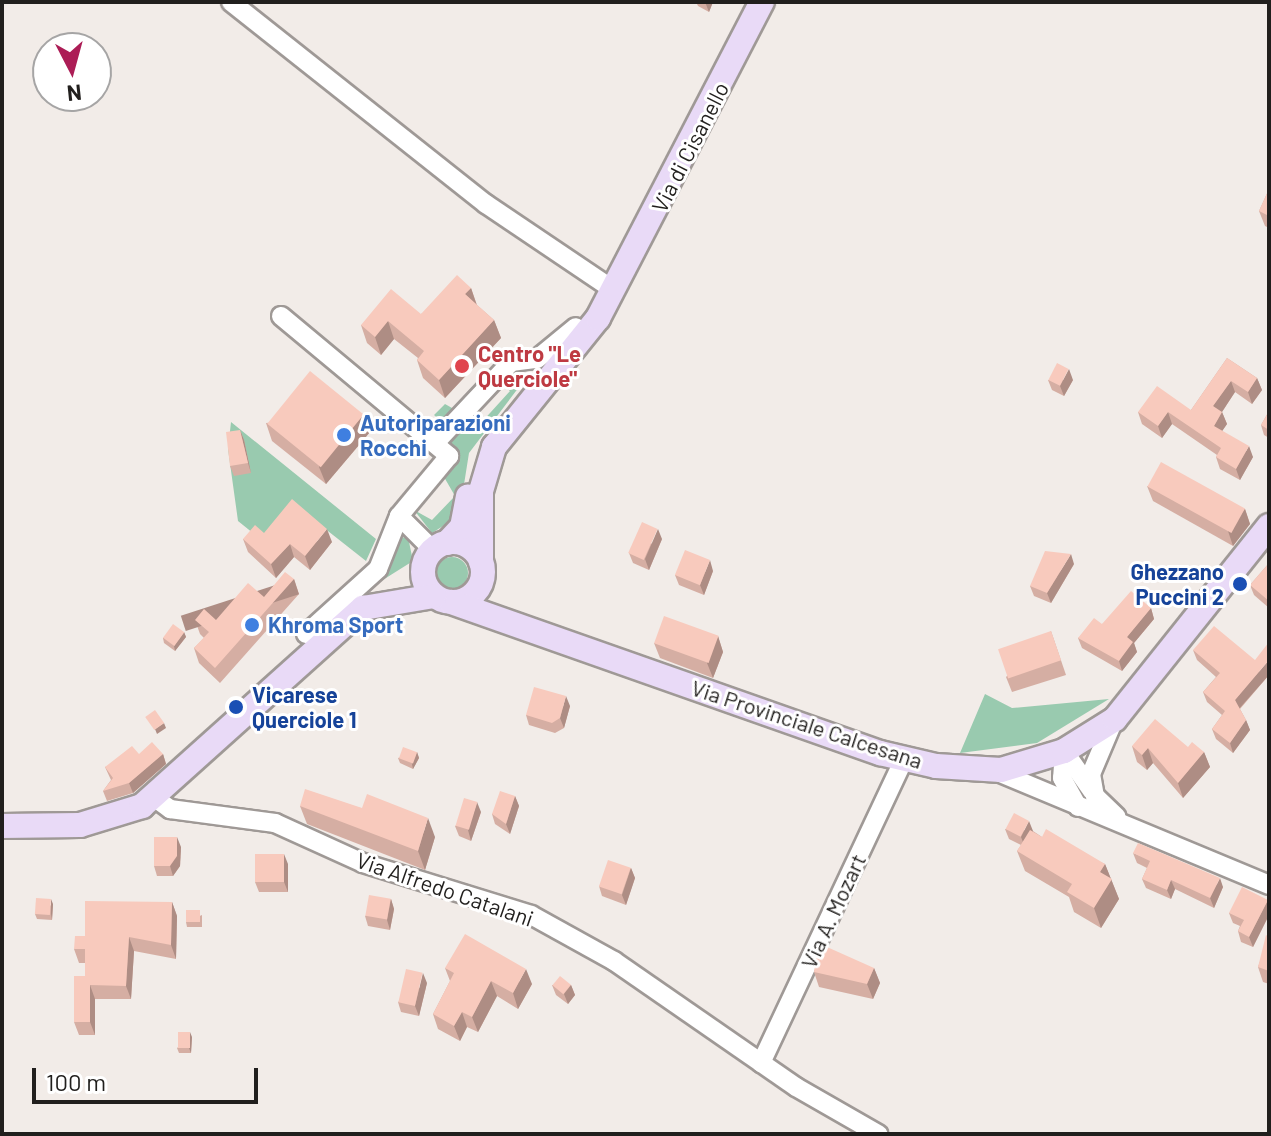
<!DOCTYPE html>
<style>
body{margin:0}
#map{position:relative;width:1271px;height:1136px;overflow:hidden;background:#f2ece8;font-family:Barlow,sans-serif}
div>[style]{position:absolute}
.green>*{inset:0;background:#99caaf}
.round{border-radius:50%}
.roads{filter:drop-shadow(2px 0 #9f9996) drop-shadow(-2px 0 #9f9996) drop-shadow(0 2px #9f9996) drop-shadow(0 -2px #9f9996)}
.minor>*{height:18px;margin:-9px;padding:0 9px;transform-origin:9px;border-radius:9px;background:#fff}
.major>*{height:24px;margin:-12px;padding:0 12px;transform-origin:12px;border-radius:12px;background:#e9daf7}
.major>.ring{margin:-12px;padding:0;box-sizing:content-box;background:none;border:24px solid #e9daf7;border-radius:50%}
.wall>*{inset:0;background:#d5aea3}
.shaded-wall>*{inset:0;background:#ae8d84;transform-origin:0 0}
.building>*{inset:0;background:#f8cabd;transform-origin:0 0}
.dots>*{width:22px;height:22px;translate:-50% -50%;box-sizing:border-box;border:4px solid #fff;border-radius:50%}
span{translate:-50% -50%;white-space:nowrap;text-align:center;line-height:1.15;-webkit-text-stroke:6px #fff;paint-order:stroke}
.street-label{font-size:22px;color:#211f1d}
.health-label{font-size:22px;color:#be3a42;font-weight:700}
.left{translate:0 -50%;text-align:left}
.shop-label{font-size:22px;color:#366cbe;font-weight:700}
.transit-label{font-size:22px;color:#164399;font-weight:700}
.right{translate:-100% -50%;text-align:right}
.frame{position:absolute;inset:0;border:4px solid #211f1d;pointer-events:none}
.north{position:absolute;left:32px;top:32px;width:80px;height:80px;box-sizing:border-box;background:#fff;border:2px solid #a6a5a5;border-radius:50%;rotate:174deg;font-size:22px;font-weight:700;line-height:32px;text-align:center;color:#211f1d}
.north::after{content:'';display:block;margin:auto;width:28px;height:36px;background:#ac1d56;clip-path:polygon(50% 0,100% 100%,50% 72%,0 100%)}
.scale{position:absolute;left:32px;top:1068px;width:226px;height:36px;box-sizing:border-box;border:4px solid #211f1d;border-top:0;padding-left:10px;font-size:24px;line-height:28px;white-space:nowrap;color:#211f1d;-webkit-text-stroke:6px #fff;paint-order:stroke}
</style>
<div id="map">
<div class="green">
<div style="clip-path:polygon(510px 379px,519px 387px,469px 453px,459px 516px,432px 533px,414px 510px,432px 520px,455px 496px,444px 477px,456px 456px,446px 441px,454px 433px,434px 415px,445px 404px,480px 424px,510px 391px,501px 384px)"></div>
<div style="clip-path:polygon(231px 422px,376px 539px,366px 561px,300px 509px,269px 546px,238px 521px,228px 449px)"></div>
<div style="clip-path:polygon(408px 537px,413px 561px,378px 583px,391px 566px,397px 538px)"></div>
<div class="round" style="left:436px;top:557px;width:32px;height:32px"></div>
<div style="clip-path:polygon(985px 694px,1012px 708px,1109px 699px,1037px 743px,960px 753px)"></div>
</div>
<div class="roads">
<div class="minor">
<div style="left:231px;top:2px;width:325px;rotate:38.4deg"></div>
<div style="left:486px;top:204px;width:152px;rotate:34deg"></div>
<div style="left:281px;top:316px;width:219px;rotate:39.8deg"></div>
<div style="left:449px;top:456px;width:78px;rotate:129.8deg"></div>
<div style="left:399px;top:516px;width:57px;rotate:111.6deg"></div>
<div style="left:378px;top:569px;width:97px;rotate:137.9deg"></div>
<div style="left:436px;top:442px;width:110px;rotate:-46.8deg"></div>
<div style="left:511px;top:362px;width:26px;rotate:-7deg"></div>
<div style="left:537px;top:359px;width:50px;rotate:-39.4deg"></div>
<div style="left:399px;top:516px;width:48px;rotate:45deg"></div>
<div style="left:1113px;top:722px;width:56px;rotate:112.9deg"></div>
<div style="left:1091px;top:774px;width:22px;rotate:80deg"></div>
<div style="left:1095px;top:796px;width:30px;rotate:44deg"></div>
<div style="left:1064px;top:751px;width:27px;rotate:94deg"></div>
<div style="left:1062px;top:778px;width:33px;rotate:61deg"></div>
<div style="left:1064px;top:751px;width:49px;rotate:55deg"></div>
<div style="left:993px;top:770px;width:299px;rotate:22.6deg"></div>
<div style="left:155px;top:798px;width:19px;rotate:36deg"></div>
<div style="left:170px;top:809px;width:106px;rotate:7.6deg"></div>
<div style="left:275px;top:823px;width:97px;rotate:24.4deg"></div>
<div style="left:363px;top:863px;width:176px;rotate:17.2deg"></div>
<div style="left:531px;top:915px;width:95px;rotate:29deg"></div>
<div style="left:614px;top:961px;width:221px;rotate:34.7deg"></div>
<div style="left:796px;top:1087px;width:95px;rotate:29.8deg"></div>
<div style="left:761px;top:1063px;width:336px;rotate:-64.8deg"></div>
</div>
<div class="major">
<div class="ring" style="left:423px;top:542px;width:36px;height:36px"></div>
<div style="left:447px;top:543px;width:22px;rotate:-47deg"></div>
<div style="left:462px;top:527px;width:31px;rotate:-79deg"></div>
<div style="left:481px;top:562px;width:71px;rotate:-90deg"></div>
<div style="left:481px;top:491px;width:46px;rotate:-73.5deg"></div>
<div style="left:494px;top:447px;width:166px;rotate:-51.1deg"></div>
<div style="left:598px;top:318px;width:356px;rotate:-62.6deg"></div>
<div style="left:451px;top:602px;width:455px;rotate:19.4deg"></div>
<div style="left:880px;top:753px;width:57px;rotate:13.1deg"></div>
<div style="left:936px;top:766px;width:65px;rotate:3.5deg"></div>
<div style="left:1001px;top:770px;width:66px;rotate:-16.8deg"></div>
<div style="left:1064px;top:751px;width:60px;rotate:-32.1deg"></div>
<div style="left:1115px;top:719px;width:247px;rotate:-51.4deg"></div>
<div style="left:2px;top:826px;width:78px;rotate:-0.7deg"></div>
<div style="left:80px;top:825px;width:65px;rotate:-17deg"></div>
<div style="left:142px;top:806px;width:297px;rotate:-41.9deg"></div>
<div style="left:363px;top:608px;width:72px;rotate:-9.6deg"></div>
</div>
</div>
<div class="wall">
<div style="clip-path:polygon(696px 2px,713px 2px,709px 12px,698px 6px)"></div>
<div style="clip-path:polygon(1269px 189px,1269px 228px,1265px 226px,1259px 211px)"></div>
<div style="clip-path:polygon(471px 288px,477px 305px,494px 320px,501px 338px,445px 398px,423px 378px,417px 360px,418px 358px,394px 339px,381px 355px,367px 343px,361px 325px,421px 314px)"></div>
<div style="clip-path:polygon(1227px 358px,1257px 378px,1262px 390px,1252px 404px,1235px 392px,1222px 412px,1227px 424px,1222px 431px,1253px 457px,1240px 480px,1220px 469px,1216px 457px,1217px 455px,1172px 424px,1162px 438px,1142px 424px,1138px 412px,1191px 410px)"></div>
<div style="clip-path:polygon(1048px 380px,1073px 380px,1064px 396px,1052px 390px)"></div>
<div style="clip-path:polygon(1269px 411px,1269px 438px,1264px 435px,1261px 425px)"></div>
<div style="clip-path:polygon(364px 414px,370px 432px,326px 484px,272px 441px,266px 423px)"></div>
<div style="clip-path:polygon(240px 430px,244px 440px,251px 473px,234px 476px,230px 466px)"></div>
<div style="clip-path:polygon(1147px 486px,1245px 509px,1250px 524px,1233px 546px,1153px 501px)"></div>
<div style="clip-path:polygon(243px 539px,332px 542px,310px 570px,294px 557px,276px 578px,248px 552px)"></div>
<div style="clip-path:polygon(662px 539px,649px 570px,633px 563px,629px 553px)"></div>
<div style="clip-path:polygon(1269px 563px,1269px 608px,1254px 595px,1250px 585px)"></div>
<div style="clip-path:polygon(1074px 564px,1051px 603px,1034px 596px,1030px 586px)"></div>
<div style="clip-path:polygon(713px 571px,704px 595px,679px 585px,675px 575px)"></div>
<div style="clip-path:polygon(294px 579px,299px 594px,220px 683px,199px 663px,194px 648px,204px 638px,200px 634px,195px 620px,216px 620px,264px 597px)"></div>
<div style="clip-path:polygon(1151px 608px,1154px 619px,1134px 643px,1137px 652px,1122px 671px,1082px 648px,1078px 638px,1102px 624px)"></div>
<div style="clip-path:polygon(1051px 631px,1066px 675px,1012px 692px,1006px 677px)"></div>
<div style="clip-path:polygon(184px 632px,186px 637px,175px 651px,164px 643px,163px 638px)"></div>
<div style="clip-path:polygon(718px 636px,723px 652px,713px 678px,660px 658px,654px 643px)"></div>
<div style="clip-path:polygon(1193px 650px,1269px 675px,1240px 709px,1246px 720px,1250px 730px,1233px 753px,1216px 739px,1212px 729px,1222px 715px,1207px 702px,1203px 692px,1216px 677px,1197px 660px)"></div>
<div style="clip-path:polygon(570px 706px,564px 728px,555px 733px,529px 725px,526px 715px)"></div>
<div style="clip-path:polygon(1132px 746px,1188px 747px,1204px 752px,1210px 767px,1183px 798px,1153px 763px,1147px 770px,1137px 762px)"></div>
<div style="clip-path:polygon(417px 752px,419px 758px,413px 769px,400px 763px,398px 758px)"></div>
<div style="clip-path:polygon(139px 754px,163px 754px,166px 764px,133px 793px,107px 801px,103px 791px,111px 780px,105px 767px)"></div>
<div style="clip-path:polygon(515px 796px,519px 806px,510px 834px,495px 824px,492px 814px)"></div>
<div style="clip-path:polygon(300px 806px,362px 808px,435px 837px,425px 870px,307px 824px)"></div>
<div style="clip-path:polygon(481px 812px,471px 841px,459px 836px,455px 826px)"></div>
<div style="clip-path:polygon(1005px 829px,1033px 831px,1042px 837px,1105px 864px,1119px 899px,1101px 928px,1074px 912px,1069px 897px,1025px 871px,1017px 851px,1021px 845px,1009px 839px)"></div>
<div style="clip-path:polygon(181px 847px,180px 866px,173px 876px,157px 876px,154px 866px)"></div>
<div style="clip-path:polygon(1133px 853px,1223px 887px,1214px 908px,1175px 889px,1171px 899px,1146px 888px,1142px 879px,1147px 868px,1137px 863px)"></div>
<div style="clip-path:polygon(288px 864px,288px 892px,259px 892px,255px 882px)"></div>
<div style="clip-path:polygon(631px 868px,635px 878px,626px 905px,602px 896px,599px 886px)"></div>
<div style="clip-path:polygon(391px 899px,394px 909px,390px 930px,368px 926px,365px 916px)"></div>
<div style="clip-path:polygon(1268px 900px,1269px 915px,1253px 947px,1241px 942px,1238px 931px,1240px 926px,1233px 923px,1229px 913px)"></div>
<div style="clip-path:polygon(172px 902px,177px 916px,176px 959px,134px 951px,131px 999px,95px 999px,95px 1035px,79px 1035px,74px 1022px,85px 976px,85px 963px,79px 963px,74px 949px,85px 936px)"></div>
<div style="clip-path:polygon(53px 904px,52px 920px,37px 919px,35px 914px)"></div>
<div style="clip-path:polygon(202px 915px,202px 927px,187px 927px,186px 922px)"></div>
<div style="clip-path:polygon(1269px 937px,1269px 984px,1263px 982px,1258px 967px)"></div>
<div style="clip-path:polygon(445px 968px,532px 984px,518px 1009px,497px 996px,478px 1032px,467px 1027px,460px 1041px,438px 1029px,433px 1014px,450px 981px)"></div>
<div style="clip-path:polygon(874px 968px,880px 983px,873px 999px,819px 987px,814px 972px)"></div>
<div style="clip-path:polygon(427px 983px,419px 1016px,401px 1012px,398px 1002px)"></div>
<div style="clip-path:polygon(552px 985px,571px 985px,575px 995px,568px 1004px,556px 995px)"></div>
<div style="clip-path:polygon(192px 1037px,191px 1053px,179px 1053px,177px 1048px)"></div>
</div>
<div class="shaded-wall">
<div style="clip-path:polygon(705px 2px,713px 2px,709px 12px)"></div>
<div style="clip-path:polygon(471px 288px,477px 306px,465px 294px)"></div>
<div style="clip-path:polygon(494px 320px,501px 338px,445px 398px,439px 380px)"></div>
<div style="clip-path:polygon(388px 321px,394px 339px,381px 355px,375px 337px)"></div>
<div style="clip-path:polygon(1069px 369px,1073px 380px,1064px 396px,1060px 386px)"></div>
<div style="clip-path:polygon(1257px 378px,1262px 390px,1252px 404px,1248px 392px)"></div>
<div style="clip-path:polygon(1231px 381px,1235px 392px,1218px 418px,1213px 406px)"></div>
<div style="clip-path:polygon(1168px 412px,1172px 424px,1162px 438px,1158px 426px)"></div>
<div style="clip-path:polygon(1222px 412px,1227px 424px,1218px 437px,1214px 426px)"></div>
<div style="clip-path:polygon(364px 414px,370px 432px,326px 484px,319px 467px)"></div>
<div style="clip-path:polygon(240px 430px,244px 440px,251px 473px,248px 463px)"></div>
<div style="clip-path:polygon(1249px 446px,1253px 457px,1240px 480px,1236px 469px)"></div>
<div style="clip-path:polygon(1245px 509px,1250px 524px,1233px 546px,1228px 531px)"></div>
<div style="clip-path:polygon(327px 529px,332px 542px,310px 570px,305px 556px)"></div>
<div style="clip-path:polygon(658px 529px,662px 539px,649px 570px,645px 559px)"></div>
<div style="clip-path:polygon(290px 544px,294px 557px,276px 578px,271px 564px)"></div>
<div style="clip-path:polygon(1071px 554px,1074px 564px,1051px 603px,1047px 593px)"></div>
<div style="clip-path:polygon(710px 560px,713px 571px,704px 595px,700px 585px)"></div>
<div style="left:294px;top:579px;width:16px;height:119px;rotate:72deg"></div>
<div style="clip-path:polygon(1151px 608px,1154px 619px,1134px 643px,1137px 652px,1122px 671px,1119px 661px,1127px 637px)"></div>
<div style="clip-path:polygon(184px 632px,186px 637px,175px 651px,174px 646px)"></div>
<div style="clip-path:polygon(718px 636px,723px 652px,713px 678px,707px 663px)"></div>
<div style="clip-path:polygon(1269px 660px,1269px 675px,1238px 710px,1235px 700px)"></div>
<div style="clip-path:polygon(566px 696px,570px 706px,564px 728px,560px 718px)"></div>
<div style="clip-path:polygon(1246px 720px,1250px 730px,1233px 753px,1230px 743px)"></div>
<div style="clip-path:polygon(164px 723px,166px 728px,157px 734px,155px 729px)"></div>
<div style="clip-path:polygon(1148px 748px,1153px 763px,1147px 770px,1142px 755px)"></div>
<div style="clip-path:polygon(417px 752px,419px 758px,413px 769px,412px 764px)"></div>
<div style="clip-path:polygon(1204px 752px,1210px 767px,1183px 798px,1178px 783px)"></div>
<div style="clip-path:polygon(163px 754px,166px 764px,133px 793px,129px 783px)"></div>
<div style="clip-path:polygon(515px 796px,519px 806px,510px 834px,506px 824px)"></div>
<div style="clip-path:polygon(477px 802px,481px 812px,471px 841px,468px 830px)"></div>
<div style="clip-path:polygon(428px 818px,435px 837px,425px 870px,418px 851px)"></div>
<div style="clip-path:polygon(1029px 821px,1033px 831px,1025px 847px,1021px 837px)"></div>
<div style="clip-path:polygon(177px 837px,181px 847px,180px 866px,173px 876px,170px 866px)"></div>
<div style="clip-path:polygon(284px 854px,288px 864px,288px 892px,284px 882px)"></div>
<div style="clip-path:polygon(1105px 864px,1119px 899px,1101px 928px,1094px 908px,1100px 872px)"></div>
<div style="clip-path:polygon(631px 868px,635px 878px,626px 905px,622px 895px)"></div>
<div style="clip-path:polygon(1220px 878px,1223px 887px,1214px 908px,1210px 898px)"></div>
<div style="clip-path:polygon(1171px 880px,1175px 889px,1171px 899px,1167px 890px)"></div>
<div style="clip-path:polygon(51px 899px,53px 904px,52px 920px,51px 914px)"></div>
<div style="clip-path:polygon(391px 899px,394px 909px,390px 930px,387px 920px)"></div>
<div style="clip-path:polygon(1268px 900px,1269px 915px,1253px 947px,1249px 937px)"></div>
<div style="clip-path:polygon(172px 902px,177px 916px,176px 959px,171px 945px)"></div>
<div style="clip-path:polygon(129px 937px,134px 951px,131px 999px,126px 986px)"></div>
<div style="clip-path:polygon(874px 968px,880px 983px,873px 999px,867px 984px)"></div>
<div style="clip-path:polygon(526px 969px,532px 984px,518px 1009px,513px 993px)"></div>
<div style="clip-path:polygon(423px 973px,427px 983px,419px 1016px,415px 1006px)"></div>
<div style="clip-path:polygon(491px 981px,497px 996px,478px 1032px,472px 1017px)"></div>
<div style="clip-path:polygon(90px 985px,95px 999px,95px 1035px,90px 1022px)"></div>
<div style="clip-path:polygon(571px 985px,575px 995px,568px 1004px,564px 994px)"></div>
<div style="clip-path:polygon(462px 1012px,467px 1027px,460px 1041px,454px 1026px)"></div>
<div style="clip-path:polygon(190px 1032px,192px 1037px,191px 1053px,189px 1048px)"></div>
</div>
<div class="building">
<div style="clip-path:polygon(1269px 189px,1269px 216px,1259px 211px)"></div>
<div style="clip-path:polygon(457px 275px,471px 288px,465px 294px,494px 320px,439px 380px,417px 360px,424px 351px,388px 321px,375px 337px,361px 325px,391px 289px,421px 314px)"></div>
<div style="clip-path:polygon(1227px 358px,1257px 378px,1248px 392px,1231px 381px,1213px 406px,1222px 412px,1214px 426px,1249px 446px,1236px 469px,1216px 457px,1221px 448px,1168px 412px,1158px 426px,1138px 412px,1157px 386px,1191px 410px)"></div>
<div style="left:1057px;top:363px;width:13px;height:19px;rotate:27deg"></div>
<div style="left:310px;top:371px;width:69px;height:68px;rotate:39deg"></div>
<div style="clip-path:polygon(1269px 411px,1269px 430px,1261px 425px)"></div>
<div style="clip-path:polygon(240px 430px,248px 463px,230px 466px,226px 432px)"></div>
<div style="left:1161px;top:462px;width:96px;height:28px;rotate:29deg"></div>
<div style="clip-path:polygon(292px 499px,327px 529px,305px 556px,290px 544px,271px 564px,243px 539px,255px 525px,264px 533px)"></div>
<div style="left:642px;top:522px;width:17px;height:34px;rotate:24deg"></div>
<div style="left:685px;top:550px;width:27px;height:27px;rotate:22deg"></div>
<div style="clip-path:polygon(1045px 551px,1071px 554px,1047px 593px,1030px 586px)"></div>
<div style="clip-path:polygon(1269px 563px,1269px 601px,1250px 585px)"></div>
<div style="clip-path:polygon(285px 572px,294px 579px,215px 668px,194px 648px,209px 632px,195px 620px,204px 609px,216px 620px,248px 583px,264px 597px)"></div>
<div style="clip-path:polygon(1131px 591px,1151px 608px,1127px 637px,1133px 642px,1119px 661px,1078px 638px,1094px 618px,1102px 624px)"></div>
<div style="left:664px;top:616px;width:58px;height:29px;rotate:20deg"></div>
<div style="left:173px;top:624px;width:14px;height:17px;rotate:36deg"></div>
<div style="clip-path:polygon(1214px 626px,1255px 660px,1269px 642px,1269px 660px,1235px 700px,1246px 720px,1230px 743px,1212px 729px,1225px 711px,1203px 692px,1220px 673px,1193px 650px)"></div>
<div style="left:1051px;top:631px;width:31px;height:56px;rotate:71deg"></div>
<div style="clip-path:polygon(534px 687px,566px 696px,560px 718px,552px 723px,526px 715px)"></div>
<div style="left:155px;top:710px;width:16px;height:12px;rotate:55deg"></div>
<div style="clip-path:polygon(1155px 719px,1188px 747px,1192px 742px,1204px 752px,1178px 783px,1148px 748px,1142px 755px,1132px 746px)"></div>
<div style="clip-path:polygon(152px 742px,163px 754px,129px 783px,103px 791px,113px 778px,105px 767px,132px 746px,139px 754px)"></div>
<div style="left:403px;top:747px;width:15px;height:12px;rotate:20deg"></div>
<div style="clip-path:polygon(305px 789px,362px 808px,367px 794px,428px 818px,418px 851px,300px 806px)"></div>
<div style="clip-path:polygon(500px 791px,515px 796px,506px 824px,492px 814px)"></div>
<div style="left:464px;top:798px;width:14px;height:29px;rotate:17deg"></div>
<div style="left:1014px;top:813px;width:17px;height:18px;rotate:28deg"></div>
<div style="clip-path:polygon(1046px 829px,1105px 864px,1100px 872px,1112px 879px,1094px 908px,1067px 892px,1072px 884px,1017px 851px,1030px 830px,1042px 837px)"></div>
<div style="clip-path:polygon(154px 837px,177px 837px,177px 856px,170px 866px,154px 866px)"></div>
<div style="clip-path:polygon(1138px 843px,1220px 878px,1210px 898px,1171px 880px,1167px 890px,1142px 879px,1150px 861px,1133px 853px)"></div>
<div style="left:255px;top:854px;width:29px;height:28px"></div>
<div style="left:608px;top:860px;width:24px;height:28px;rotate:19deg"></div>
<div style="clip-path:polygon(1242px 887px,1268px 900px,1249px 937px,1238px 931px,1244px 920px,1229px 913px)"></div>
<div style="left:369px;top:895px;width:22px;height:21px;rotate:10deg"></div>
<div style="left:36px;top:898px;width:15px;height:16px;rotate:4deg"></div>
<div style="clip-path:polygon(85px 901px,172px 902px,171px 945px,129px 937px,126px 986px,90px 985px,90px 1022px,74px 1022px,74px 976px,85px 976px,85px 949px,74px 949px,75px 936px,85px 936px)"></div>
<div style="left:186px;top:910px;width:14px;height:12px"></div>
<div style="clip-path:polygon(465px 934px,526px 969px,513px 993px,491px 981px,472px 1017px,462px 1012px,454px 1026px,433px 1014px,454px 973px,445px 968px)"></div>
<div style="clip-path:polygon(1266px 935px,1269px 937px,1269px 971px,1258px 967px)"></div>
<div style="clip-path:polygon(818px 943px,874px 968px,867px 984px,814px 972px)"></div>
<div style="left:406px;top:969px;width:17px;height:34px;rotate:13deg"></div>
<div style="left:560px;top:976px;width:14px;height:12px;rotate:39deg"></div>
<div style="left:178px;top:1032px;width:12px;height:16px"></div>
</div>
<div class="dots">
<div style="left:462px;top:366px;background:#e0444e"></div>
<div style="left:344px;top:435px;background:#3f7fe0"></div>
<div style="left:1240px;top:584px;background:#1a4fb4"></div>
<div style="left:252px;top:625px;background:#3f7fe0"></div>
<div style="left:236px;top:707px;background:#1a4fb4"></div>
</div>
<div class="street-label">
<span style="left:690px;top:147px;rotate:-63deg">Via di Cisanello</span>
<span style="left:807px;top:724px;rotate:18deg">Via Provinciale Calcesana</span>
<span style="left:445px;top:889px;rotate:19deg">Via Alfredo Catalani</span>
<span style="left:833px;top:911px;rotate:-65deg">Via A. Mozart</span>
</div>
<div class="health-label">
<span class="left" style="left:478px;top:366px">Centro "Le<br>Querciole"</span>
</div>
<div class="shop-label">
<span class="left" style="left:360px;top:435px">Autoriparazioni<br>Rocchi</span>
<span class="left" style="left:268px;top:625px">Khroma Sport</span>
</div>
<div class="transit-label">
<span class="right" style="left:1224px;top:584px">Ghezzano<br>Puccini 2</span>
<span class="left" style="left:252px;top:707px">Vicarese<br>Querciole 1</span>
</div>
<div class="frame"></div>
<div class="north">N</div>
<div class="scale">100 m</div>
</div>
